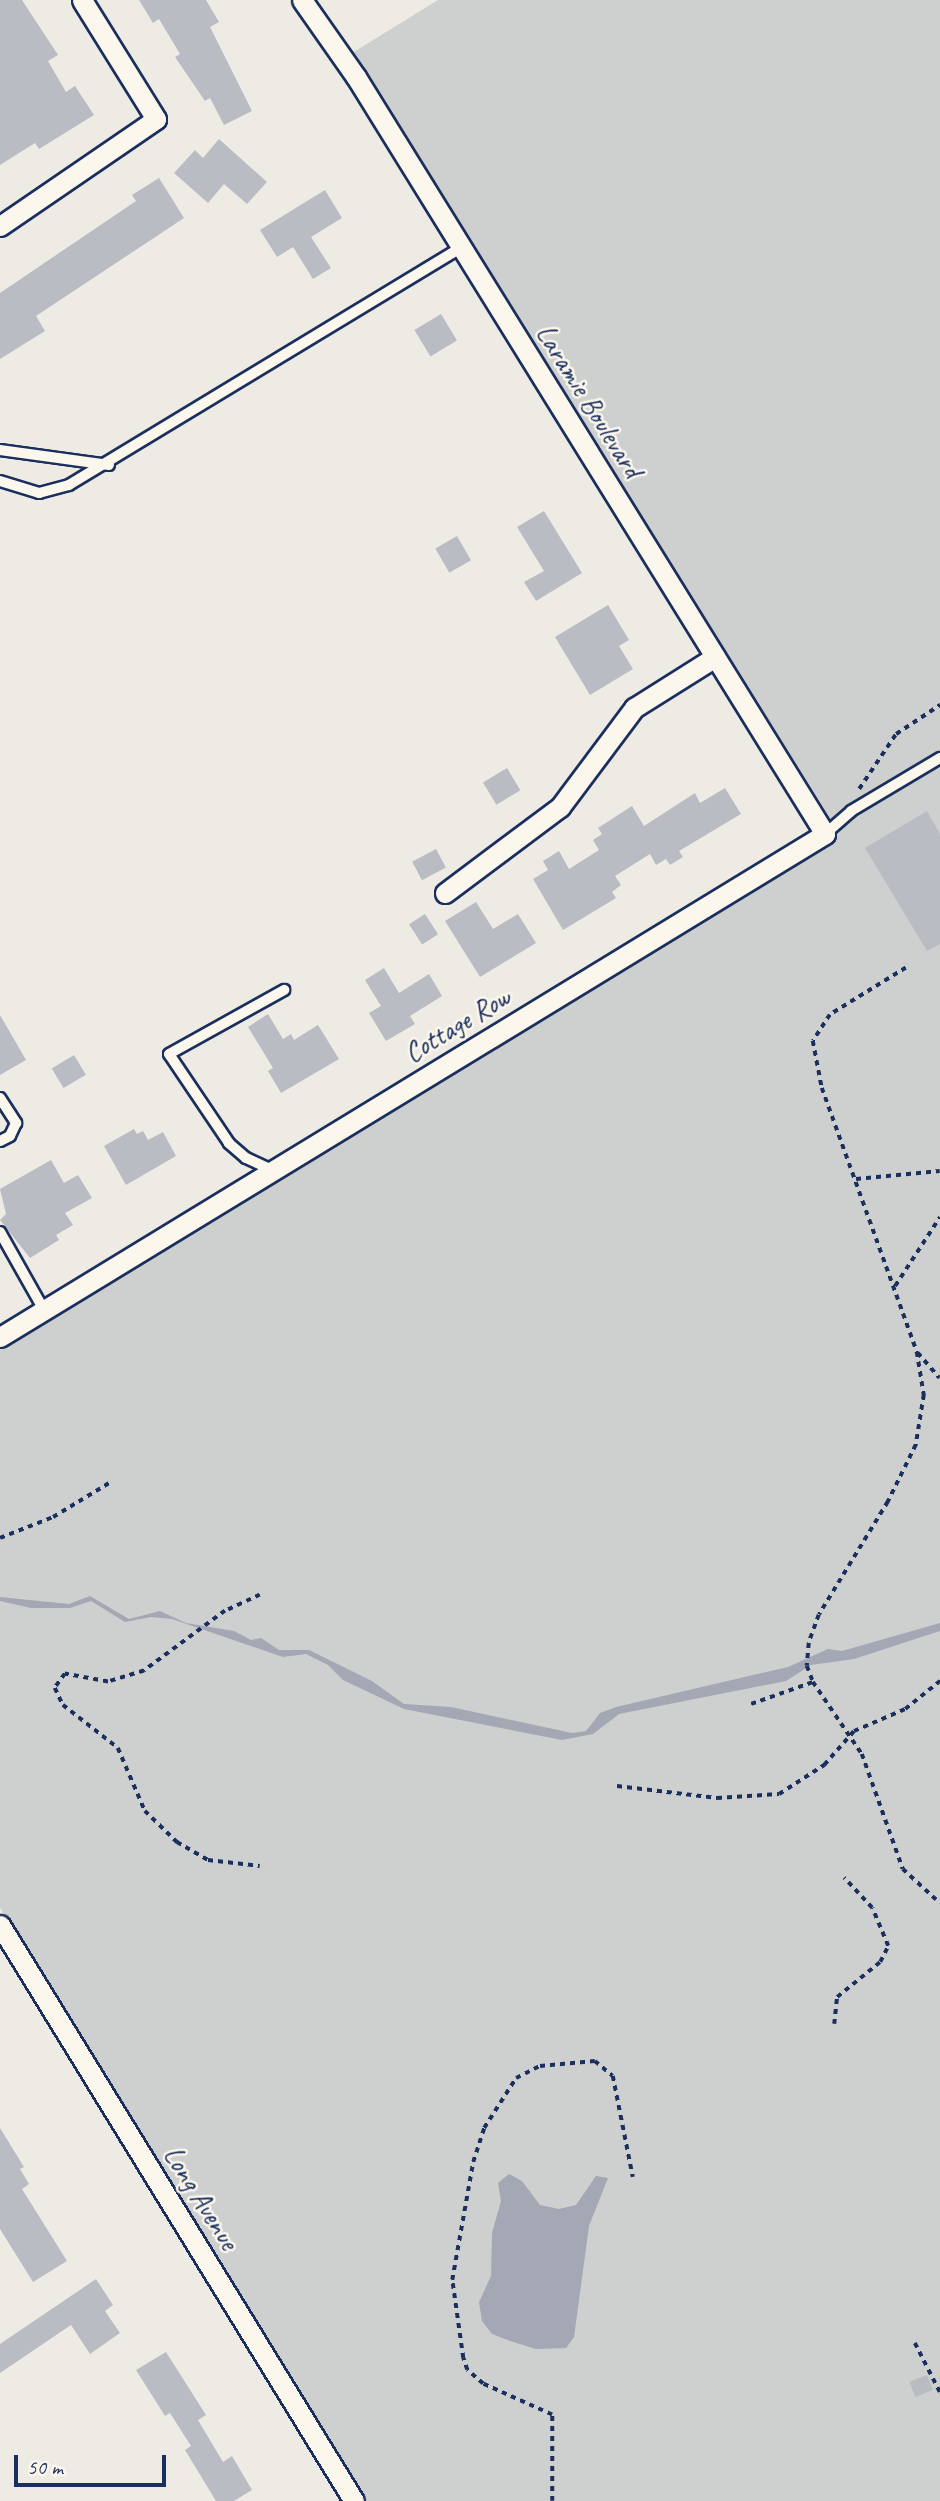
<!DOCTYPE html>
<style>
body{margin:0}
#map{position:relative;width:940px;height:2501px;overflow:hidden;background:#eeebe4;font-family:Caveat,sans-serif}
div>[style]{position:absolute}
.green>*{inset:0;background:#cecfcf}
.water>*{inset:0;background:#a3a8b4}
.building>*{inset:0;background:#b9bcc3;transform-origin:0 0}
.path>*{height:3.5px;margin-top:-1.75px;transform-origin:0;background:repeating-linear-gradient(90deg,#1b2f5e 0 5px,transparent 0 10px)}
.roads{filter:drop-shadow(2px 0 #1b2f5e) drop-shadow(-2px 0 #1b2f5e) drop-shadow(0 2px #1b2f5e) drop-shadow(0 -2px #1b2f5e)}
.service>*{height:10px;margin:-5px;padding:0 5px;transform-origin:5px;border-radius:5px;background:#fbf7ec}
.minor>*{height:19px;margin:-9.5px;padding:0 9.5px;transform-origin:9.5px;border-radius:9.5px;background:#fbf7ec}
span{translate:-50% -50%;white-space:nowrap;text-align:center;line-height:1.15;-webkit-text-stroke:5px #fbf7ec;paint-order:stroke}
.street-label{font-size:28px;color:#1b2f5e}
.scale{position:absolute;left:14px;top:2455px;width:152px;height:32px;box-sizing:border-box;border:4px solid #1b2f5e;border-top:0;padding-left:9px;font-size:21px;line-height:24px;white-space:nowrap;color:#1b2f5e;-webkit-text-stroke:5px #fbf7ec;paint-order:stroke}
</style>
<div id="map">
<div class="green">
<div style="clip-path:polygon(438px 0,940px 0,940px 2501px,366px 2501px,0 1908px,0 1345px,839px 832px,352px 53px)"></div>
</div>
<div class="water">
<div style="clip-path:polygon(90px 1596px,129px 1619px,160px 1611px,186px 1623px,234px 1631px,251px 1640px,261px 1638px,279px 1650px,309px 1650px,372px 1681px,404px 1704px,451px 1707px,572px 1733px,586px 1731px,600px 1713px,616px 1707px,788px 1667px,828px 1649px,842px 1651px,940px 1623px,940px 1631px,854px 1659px,811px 1665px,786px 1681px,619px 1714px,593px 1734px,562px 1740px,404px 1709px,343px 1680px,328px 1665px,306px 1654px,283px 1657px,172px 1619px,151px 1617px,125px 1622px,91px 1601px,70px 1608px,31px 1608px,0 1601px,0 1597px,69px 1604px)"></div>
<div style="clip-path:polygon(509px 2174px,522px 2181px,540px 2205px,559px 2209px,576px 2205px,596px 2176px,608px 2178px,589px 2226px,574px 2337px,566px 2348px,536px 2349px,510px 2341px,492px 2334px,482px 2321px,479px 2302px,491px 2276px,492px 2233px,501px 2201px,498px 2183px)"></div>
</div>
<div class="building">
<div style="clip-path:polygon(0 0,22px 0,58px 55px,48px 61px,66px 92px,75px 86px,94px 115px,39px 149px,35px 143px,0 165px)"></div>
<div style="clip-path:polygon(139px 0,206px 0,219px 22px,210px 27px,252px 111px,224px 125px,210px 98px,205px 101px,175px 57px,180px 54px,159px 19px,153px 23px)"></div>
<div style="clip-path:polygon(219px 139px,267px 182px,247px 204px,224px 184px,208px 203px,174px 173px,195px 150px,203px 158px)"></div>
<div style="clip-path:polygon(159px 178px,184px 218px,36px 316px,45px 331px,0 359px,0 293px,136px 201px,132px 195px)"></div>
<div style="clip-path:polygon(325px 190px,342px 218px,311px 237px,331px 268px,313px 279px,293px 247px,277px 257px,260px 230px)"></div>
<div style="left:441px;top:314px;width:31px;height:31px;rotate:59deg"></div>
<div style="clip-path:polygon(544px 511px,582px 573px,536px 601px,524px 582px,544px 571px,517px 527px)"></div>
<div style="left:457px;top:536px;width:28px;height:25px;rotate:60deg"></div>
<div style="clip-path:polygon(608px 605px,629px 640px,619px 646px,633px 669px,590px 695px,555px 637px)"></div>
<div style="left:507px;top:768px;width:26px;height:28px;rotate:59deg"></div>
<div style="clip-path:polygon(725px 788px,741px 814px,679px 851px,683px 857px,670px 865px,666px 859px,656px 865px,650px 854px,615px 876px,621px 885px,612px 892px,616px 898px,563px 930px,533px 879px,548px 870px,543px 861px,559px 851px,569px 869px,599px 850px,593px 840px,602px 834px,598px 828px,632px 806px,644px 826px,695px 793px,700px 803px)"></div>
<div style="clip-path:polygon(927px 811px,940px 834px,940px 944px,927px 951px,865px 848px)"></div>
<div style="left:436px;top:849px;width:21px;height:27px;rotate:62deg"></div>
<div style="clip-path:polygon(476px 902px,493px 929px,518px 914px,536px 943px,480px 977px,445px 921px)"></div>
<div style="left:425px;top:914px;width:24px;height:19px;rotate:57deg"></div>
<div style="clip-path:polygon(384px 968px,399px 993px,429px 974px,442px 996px,410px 1016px,415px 1024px,386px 1041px,369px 1013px,381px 1006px,365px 980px)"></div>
<div style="clip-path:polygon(268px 1014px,283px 1039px,291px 1034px,294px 1040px,318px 1025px,339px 1059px,281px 1093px,268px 1071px,273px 1068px,248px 1027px)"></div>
<div style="clip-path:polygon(0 1015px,26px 1060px,0 1075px)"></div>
<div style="left:74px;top:1055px;width:23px;height:26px;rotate:59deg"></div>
<div style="clip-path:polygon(134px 1129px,137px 1134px,143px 1131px,148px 1140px,163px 1132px,176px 1156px,126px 1185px,104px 1146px)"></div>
<div style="clip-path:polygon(51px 1160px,64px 1183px,78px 1175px,92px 1198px,65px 1213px,73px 1225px,56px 1235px,59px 1240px,30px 1258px,0 1220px,6px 1214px,0 1189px)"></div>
<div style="clip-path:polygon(0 2128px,24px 2167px,20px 2169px,29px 2184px,22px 2189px,67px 2261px,33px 2282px,0 2229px)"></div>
<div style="clip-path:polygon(96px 2279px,113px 2305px,105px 2311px,120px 2333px,90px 2354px,71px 2325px,0 2373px,0 2344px)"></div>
<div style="clip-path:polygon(166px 2352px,206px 2415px,198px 2420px,223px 2462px,232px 2456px,252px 2490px,234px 2501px,216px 2501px,185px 2450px,191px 2446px,170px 2413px,165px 2416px,136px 2370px)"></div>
<div style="left:927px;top:2375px;width:16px;height:19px;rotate:68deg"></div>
</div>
<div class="path">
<div style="left:859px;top:789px;width:66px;rotate:-56.1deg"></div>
<div style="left:896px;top:734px;width:53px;rotate:-33.4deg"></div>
<div style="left:906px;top:968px;width:89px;rotate:148.3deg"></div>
<div style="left:830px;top:1015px;width:31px;rotate:123deg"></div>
<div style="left:813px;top:1041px;width:48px;rotate:79.2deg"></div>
<div style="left:822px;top:1088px;width:281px;rotate:70.2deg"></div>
<div style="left:917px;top:1352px;width:44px;rotate:80.8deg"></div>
<div style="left:924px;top:1395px;width:51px;rotate:99.1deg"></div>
<div style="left:916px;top:1445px;width:64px;rotate:116.2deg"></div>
<div style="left:888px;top:1502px;width:132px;rotate:121.4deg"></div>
<div style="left:819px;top:1615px;width:30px;rotate:110deg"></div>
<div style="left:809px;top:1643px;width:23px;rotate:95deg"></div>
<div style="left:807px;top:1666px;width:17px;rotate:69deg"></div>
<div style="left:813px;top:1682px;width:87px;rotate:55.8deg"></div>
<div style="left:862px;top:1754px;width:122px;rotate:70.4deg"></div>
<div style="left:903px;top:1869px;width:50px;rotate:42.6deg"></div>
<div style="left:856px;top:1179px;width:84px;rotate:-5.4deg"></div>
<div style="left:895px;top:1286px;width:82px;rotate:-56.9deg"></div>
<div style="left:918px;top:1353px;width:33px;rotate:49deg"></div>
<div style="left:0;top:1538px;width:57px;rotate:-21.6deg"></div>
<div style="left:53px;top:1517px;width:66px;rotate:-31.3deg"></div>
<div style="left:260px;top:1595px;width:38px;rotate:155deg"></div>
<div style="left:225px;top:1611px;width:101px;rotate:143.5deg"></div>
<div style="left:144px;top:1671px;width:38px;rotate:163deg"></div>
<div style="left:108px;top:1682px;width:44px;rotate:-169.5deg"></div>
<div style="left:65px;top:1674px;width:17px;rotate:126deg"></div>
<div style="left:55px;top:1688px;width:19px;rotate:65deg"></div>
<div style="left:63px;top:1705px;width:70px;rotate:38deg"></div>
<div style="left:118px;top:1748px;width:69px;rotate:66.8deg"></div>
<div style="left:145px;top:1811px;width:45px;rotate:44.1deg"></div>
<div style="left:177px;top:1842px;width:36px;rotate:30deg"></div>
<div style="left:208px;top:1860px;width:52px;rotate:6.6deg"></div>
<div style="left:751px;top:1704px;width:66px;rotate:-19.5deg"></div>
<div style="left:617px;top:1786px;width:101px;rotate:6.8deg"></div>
<div style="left:717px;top:1798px;width:62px;rotate:-3.7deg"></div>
<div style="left:779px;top:1794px;width:54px;rotate:-32.8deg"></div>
<div style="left:824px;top:1765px;width:45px;rotate:-48.6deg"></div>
<div style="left:854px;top:1731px;width:56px;rotate:-23.3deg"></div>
<div style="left:905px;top:1709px;width:45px;rotate:-38.7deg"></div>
<div style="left:834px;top:2024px;width:27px;rotate:-84deg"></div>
<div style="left:837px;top:1997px;width:55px;rotate:-39.1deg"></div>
<div style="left:880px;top:1962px;width:18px;rotate:-63deg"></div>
<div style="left:888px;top:1946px;width:41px;rotate:-112.8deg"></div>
<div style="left:872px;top:1908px;width:41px;rotate:-133deg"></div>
<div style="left:915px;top:2343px;width:55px;rotate:63deg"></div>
<div style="left:552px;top:2501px;width:86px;rotate:-90deg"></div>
<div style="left:552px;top:2415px;width:76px;rotate:-155.8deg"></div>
<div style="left:483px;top:2384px;width:21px;rotate:-139deg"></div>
<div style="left:467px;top:2370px;width:13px;rotate:-108deg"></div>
<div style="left:463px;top:2358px;width:79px;rotate:-98deg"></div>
<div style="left:452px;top:2280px;width:120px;rotate:-79.9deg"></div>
<div style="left:473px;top:2162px;width:36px;rotate:-72deg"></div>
<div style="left:484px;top:2128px;width:59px;rotate:-57.4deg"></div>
<div style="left:516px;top:2078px;width:27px;rotate:-27deg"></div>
<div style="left:540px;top:2066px;width:55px;rotate:-5.2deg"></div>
<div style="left:595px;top:2061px;width:23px;rotate:40deg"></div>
<div style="left:613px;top:2076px;width:103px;rotate:78.8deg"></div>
</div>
<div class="roads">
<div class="service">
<div style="left:0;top:450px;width:110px;rotate:7.8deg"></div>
<div style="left:0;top:481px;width:41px;rotate:17.1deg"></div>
<div style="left:39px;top:493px;width:31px;rotate:-15deg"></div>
<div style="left:69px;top:485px;width:459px;rotate:-31.2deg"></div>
<div style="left:825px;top:834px;width:35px;rotate:-41deg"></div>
<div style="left:851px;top:811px;width:104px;rotate:-30.8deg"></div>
<div style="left:0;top:1098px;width:30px;rotate:57deg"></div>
<div style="left:16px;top:1123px;width:14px;rotate:115deg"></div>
<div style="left:10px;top:1136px;width:11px;rotate:153deg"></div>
<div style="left:272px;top:1170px;width:29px;rotate:-155deg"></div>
<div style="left:246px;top:1158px;width:23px;rotate:-139deg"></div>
<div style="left:229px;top:1143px;width:107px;rotate:-124deg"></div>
<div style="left:169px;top:1054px;width:132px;rotate:-29.1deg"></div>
<div style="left:0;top:1232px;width:90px;rotate:60.6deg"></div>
</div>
<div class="minor">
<div style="left:0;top:226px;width:189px;rotate:-34.4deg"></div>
<div style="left:156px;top:119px;width:140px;rotate:-121.9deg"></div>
<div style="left:445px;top:893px;width:144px;rotate:-36.8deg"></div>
<div style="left:560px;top:807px;width:124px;rotate:-53.2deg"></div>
<div style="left:634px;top:708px;width:96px;rotate:-32.2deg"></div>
<div style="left:0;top:1337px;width:966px;rotate:-31.37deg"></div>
<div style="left:825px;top:834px;width:891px;rotate:-121.78deg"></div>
<div style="left:356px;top:77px;width:94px;rotate:-125deg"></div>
<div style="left:0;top:1925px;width:676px;rotate:58.43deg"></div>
</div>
</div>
<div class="street-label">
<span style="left:589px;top:401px;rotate:58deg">Laramie Boulevard</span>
<span style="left:457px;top:1025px;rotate:-31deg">Cottage Row</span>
<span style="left:201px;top:2198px;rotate:58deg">Long Avenue</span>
</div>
<div class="scale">50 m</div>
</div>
